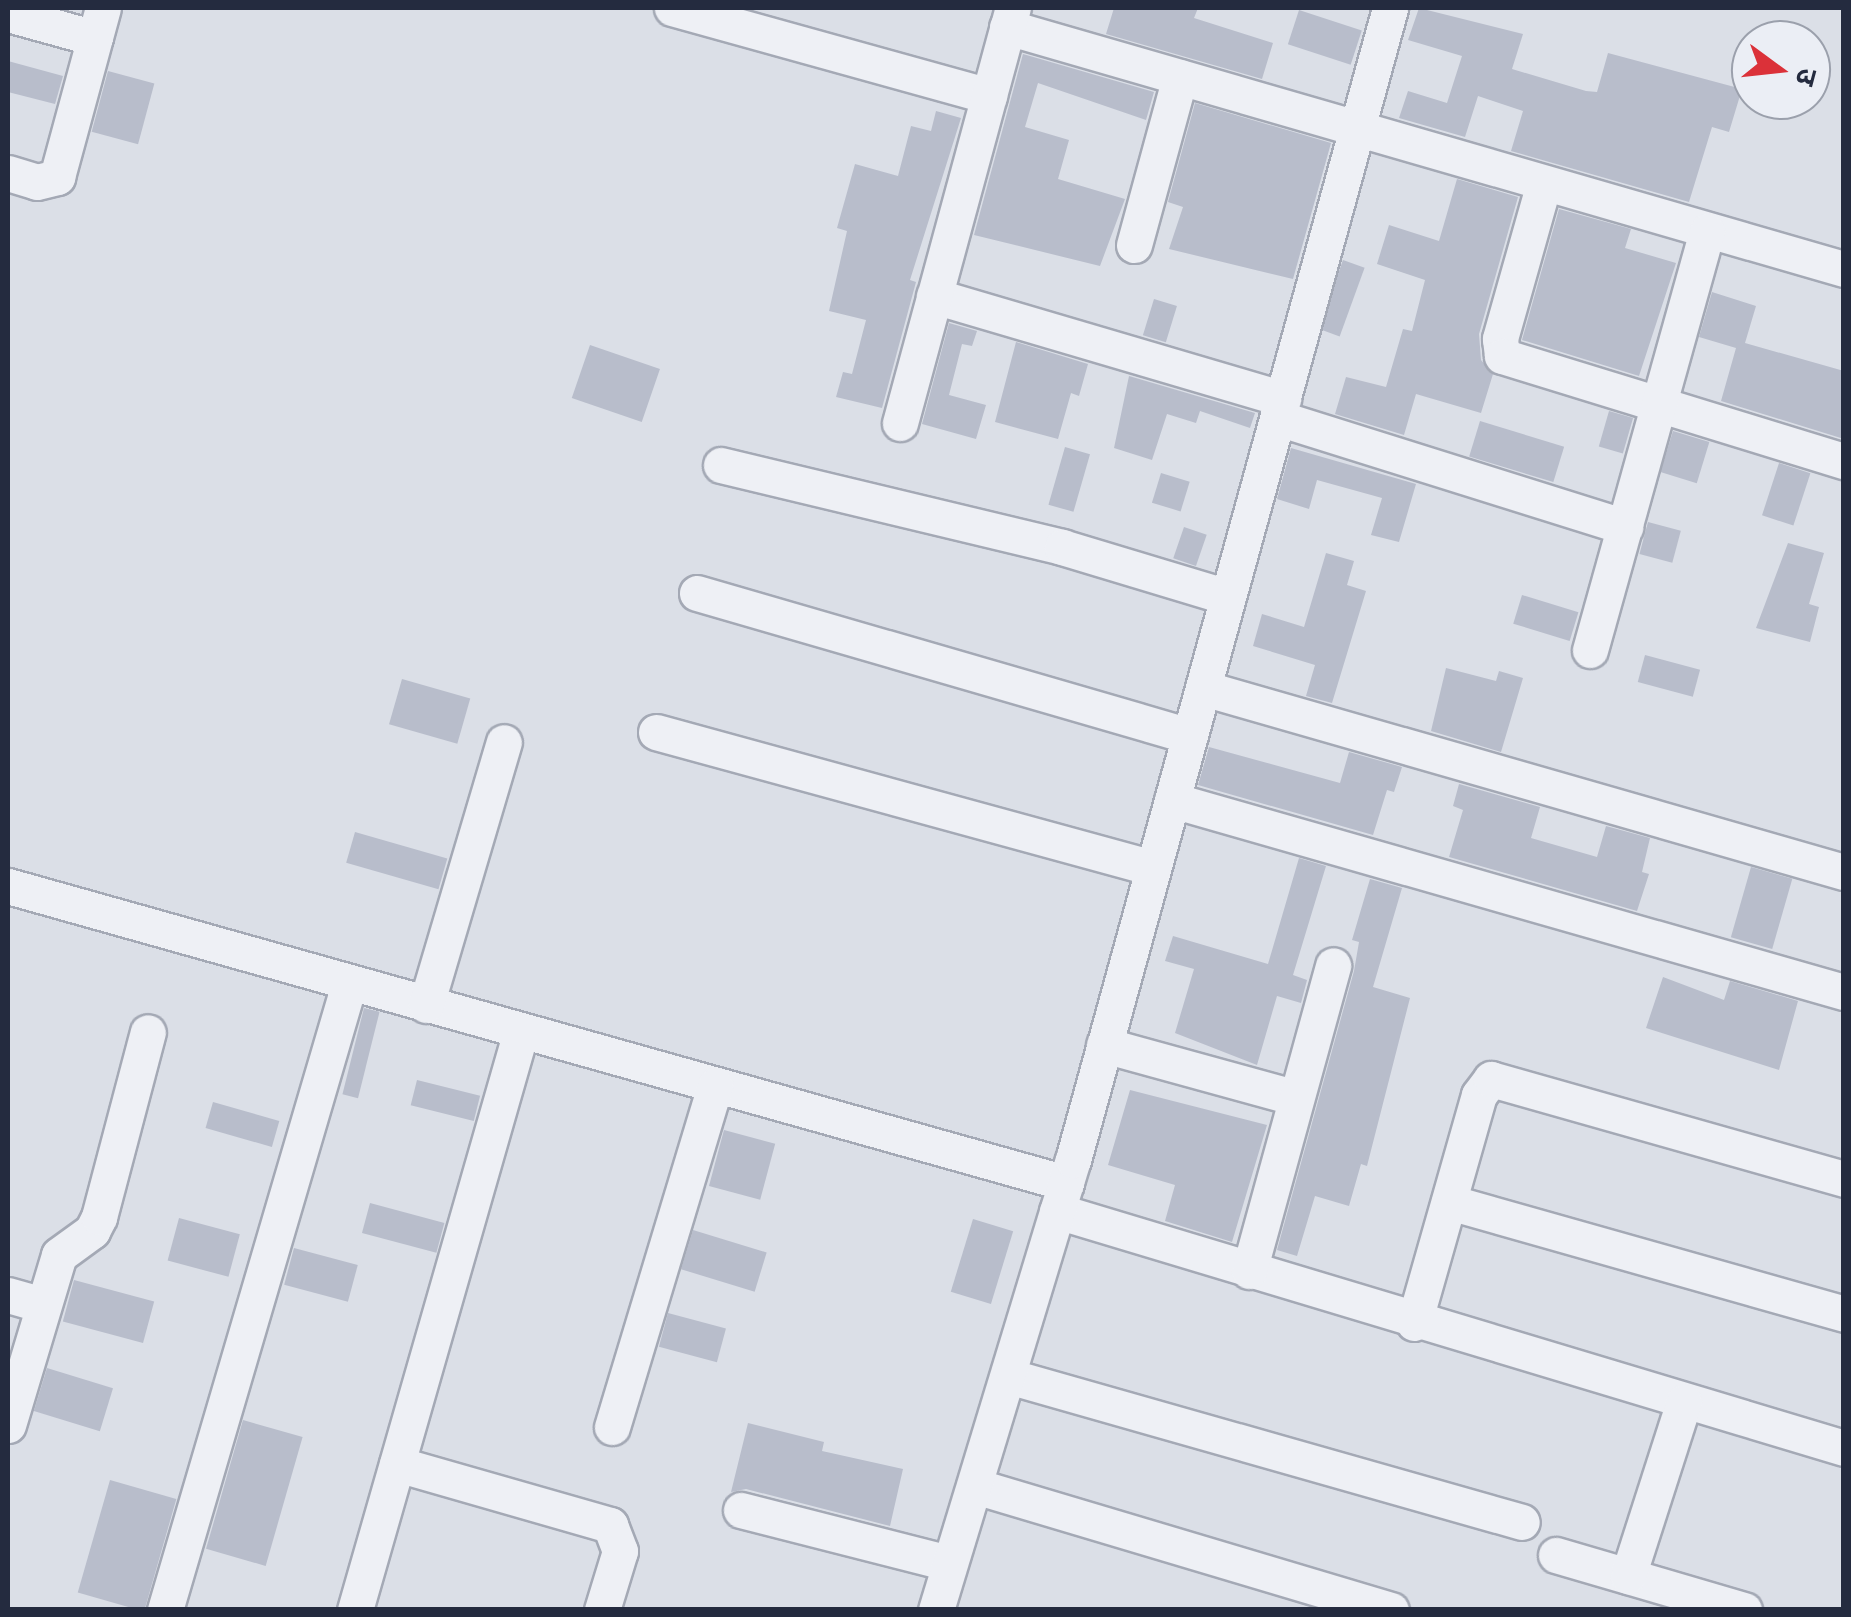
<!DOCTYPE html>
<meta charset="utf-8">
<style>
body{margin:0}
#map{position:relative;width:1851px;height:1617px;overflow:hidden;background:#dbdfe7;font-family:Lato,"Noto Sans Devanagari",sans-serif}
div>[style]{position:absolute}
.building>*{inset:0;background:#b8bdcb;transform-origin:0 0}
.roads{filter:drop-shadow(2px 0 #a4a9b5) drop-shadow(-2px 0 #a4a9b5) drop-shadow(0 2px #a4a9b5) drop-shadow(0 -2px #a4a9b5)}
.street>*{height:35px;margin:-17.5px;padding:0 17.5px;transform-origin:17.5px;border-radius:17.5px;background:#eef0f5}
span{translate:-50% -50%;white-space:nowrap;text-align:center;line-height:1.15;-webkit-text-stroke:8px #ebeef5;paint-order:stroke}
.frame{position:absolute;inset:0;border:10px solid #242b3f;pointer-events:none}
.north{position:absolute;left:1731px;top:20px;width:100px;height:100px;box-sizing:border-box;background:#ebeef5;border:2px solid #9ba0ac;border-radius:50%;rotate:105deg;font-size:28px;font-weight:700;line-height:40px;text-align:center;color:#242b3f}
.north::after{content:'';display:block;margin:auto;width:35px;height:45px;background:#db3139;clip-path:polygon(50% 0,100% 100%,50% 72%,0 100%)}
</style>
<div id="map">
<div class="building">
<div style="clip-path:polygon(1114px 8px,1198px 8px,1194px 18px,1273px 43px,1262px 79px,1106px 34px)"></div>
<div style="clip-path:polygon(1419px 8px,1523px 34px,1512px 69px,1586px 91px,1597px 92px,1608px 53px,1742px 89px,1729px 132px,1712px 127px,1689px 202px,1511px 151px,1523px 111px,1478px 96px,1465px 137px,1399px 118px,1408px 91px,1447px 103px,1462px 56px,1408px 40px)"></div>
<div style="left:1299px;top:10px;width:66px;height:36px;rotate:18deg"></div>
<div style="clip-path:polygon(1023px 54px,1154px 92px,1146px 120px,1038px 83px,1025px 127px,1069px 140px,1058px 179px,1125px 199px,1100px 266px,974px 235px)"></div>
<div style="clip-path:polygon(8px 61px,63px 76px,55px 104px,8px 92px)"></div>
<div style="left:108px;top:71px;width:48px;height:63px;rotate:15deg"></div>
<div style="clip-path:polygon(1195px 103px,1331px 143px,1293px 279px,1169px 249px,1183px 207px,1168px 202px)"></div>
<div style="clip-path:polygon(936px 111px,961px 118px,910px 280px,916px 282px,882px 408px,836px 397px,843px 372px,852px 374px,866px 320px,829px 311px,847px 231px,837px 228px,855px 164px,898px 176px,911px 126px,931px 131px)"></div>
<div style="clip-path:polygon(1457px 179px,1518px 197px,1479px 334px,1481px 360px,1493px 374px,1481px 413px,1416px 394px,1404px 435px,1335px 414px,1346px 377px,1386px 387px,1403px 329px,1412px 331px,1425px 280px,1377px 264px,1389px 225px,1439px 241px)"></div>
<div style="clip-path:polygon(1559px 209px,1631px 229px,1625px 248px,1676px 263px,1639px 376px,1522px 340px)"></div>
<div style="left:1343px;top:260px;width:23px;height:73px;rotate:20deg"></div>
<div style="clip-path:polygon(1712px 292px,1756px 306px,1745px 343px,1844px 371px,1844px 439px,1721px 401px,1736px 348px,1699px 337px)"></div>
<div style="left:1154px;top:299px;width:24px;height:38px;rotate:17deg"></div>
<div style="clip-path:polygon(949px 323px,977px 331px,972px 346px,962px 344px,949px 395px,986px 405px,976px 439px,922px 424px)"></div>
<div style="clip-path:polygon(1016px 342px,1088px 364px,1079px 396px,1071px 393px,1058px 439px,995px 422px)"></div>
<div style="left:590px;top:345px;width:74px;height:56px;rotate:19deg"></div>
<div style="clip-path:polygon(1129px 376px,1255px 413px,1250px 428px,1200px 411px,1196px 423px,1167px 414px,1152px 460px,1114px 448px)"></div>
<div style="left:1609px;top:411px;width:25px;height:37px;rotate:16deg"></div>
<div style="left:1480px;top:421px;width:88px;height:37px;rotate:17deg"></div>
<div style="left:1673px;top:431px;width:38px;height:43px;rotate:17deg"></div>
<div style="left:1065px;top:447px;width:26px;height:60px;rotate:16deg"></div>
<div style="clip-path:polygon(1291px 448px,1416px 484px,1399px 542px,1371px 535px,1382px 498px,1317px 480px,1309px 509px,1277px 499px)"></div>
<div style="left:1779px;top:463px;width:33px;height:55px;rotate:18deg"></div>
<div style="left:1161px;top:473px;width:30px;height:31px;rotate:17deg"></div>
<div style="left:1648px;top:522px;width:34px;height:33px;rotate:15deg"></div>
<div style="left:1184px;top:527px;width:24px;height:33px;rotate:19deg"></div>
<div style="clip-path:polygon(1788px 543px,1824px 553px,1809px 604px,1819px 607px,1810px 642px,1756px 628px)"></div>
<div style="clip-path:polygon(1326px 553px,1354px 561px,1347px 585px,1366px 591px,1332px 703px,1306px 696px,1315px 665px,1253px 646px,1262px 614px,1304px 627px)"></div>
<div style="left:1522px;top:595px;width:59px;height:30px;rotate:17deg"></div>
<div style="left:1645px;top:655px;width:57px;height:28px;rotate:15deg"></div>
<div style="clip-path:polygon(1446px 668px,1496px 681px,1499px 671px,1523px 678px,1501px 752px,1431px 731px)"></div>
<div style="left:402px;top:679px;width:71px;height:47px;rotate:16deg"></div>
<div style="clip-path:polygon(1209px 747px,1340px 783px,1349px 752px,1402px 767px,1394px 792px,1387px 790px,1373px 835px,1198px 785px)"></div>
<div style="clip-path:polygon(1459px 784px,1540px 807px,1531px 838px,1597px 857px,1606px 826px,1650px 838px,1642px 872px,1649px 874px,1637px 911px,1449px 857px,1463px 810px,1453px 806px)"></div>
<div style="left:355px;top:832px;width:96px;height:32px;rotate:16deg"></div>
<div style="clip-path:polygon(1299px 858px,1326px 866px,1293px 975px,1307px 980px,1301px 1003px,1277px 996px,1257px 1065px,1175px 1033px,1194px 969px,1165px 961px,1173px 936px,1268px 964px)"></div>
<div style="left:1751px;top:867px;width:43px;height:73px;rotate:16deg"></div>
<div style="clip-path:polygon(1370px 879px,1402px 888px,1373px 987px,1410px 998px,1367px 1166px,1361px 1164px,1349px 1206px,1315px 1196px,1297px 1256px,1277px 1250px,1354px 971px,1359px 942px,1352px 940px)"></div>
<div style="clip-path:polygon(1663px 977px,1724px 1000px,1730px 981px,1798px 1001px,1779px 1070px,1646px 1028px)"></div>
<div style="left:364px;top:1008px;width:16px;height:89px;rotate:14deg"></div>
<div style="left:417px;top:1080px;width:65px;height:26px;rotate:14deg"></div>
<div style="clip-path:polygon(1130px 1090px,1267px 1125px,1232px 1242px,1165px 1221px,1175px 1185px,1108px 1165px)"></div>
<div style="left:213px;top:1102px;width:69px;height:27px;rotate:16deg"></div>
<div style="left:724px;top:1130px;width:53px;height:58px;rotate:15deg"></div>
<div style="left:370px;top:1203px;width:77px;height:31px;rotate:15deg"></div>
<div style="left:179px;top:1218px;width:63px;height:44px;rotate:15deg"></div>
<div style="left:973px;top:1219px;width:42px;height:76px;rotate:17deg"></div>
<div style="left:693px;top:1230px;width:77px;height:41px;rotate:17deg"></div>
<div style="left:294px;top:1248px;width:66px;height:38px;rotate:15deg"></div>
<div style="left:74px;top:1280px;width:83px;height:43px;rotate:15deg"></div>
<div style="left:668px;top:1313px;width:60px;height:35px;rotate:15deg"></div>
<div style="left:47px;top:1368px;width:69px;height:45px;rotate:17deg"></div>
<div style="left:243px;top:1420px;width:62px;height:134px;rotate:16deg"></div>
<div style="clip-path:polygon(748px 1423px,824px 1442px,822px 1451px,903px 1469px,890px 1526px,746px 1489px,731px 1492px)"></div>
<div style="left:110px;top:1480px;width:69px;height:117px;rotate:16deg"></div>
</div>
<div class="roads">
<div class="street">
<div style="left:672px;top:8px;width:329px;rotate:15.5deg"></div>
<div style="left:8px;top:14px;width:90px;rotate:15.4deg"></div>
<div style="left:1007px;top:27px;width:871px;rotate:16.13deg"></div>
<div style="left:8px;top:173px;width:30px;rotate:17deg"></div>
<div style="left:37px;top:182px;width:21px;rotate:-14deg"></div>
<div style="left:57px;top:177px;width:175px;rotate:-74.8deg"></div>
<div style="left:1544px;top:183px;width:162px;rotate:105.8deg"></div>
<div style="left:1500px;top:339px;width:17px;rotate:83deg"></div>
<div style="left:1502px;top:356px;width:358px;rotate:17.1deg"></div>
<div style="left:1134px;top:245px;width:174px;rotate:-74.7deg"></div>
<div style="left:934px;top:296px;width:364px;rotate:16.4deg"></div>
<div style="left:1278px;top:418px;width:364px;rotate:17.4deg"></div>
<div style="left:900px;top:423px;width:430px;rotate:-74.8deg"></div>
<div style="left:721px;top:465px;width:351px;rotate:13.5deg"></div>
<div style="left:1062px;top:547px;width:173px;rotate:16.8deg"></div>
<div style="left:697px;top:593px;width:513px;rotate:16.18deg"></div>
<div style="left:1590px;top:650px;width:435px;rotate:-74.4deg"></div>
<div style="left:1203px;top:688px;width:667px;rotate:16.02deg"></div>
<div style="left:656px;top:732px;width:515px;rotate:15.3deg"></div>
<div style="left:1172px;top:800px;width:699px;rotate:15.95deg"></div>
<div style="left:8px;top:886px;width:1099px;rotate:15.68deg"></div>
<div style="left:426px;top:1005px;width:274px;rotate:-73.5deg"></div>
<div style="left:1104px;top:1045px;width:199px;rotate:15.4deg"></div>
<div style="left:1449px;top:1202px;width:411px;rotate:15.8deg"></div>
<div style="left:1057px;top:1211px;width:822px;rotate:16.76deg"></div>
<div style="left:1249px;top:1271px;width:317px;rotate:-74.6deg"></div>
<div style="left:8px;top:1295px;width:36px;rotate:16deg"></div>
<div style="left:1414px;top:1323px;width:237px;rotate:-74.1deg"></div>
<div style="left:1479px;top:1095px;width:20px;rotate:-53deg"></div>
<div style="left:1491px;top:1079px;width:367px;rotate:15.8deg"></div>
<div style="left:1008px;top:1376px;width:534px;rotate:15.86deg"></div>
<div style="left:8px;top:1425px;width:177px;rotate:-73.3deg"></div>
<div style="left:59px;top:1255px;width:41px;rotate:-36deg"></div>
<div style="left:92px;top:1231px;width:16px;rotate:-63deg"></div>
<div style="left:99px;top:1217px;width:191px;rotate:-75.2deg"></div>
<div style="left:612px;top:1427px;width:357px;rotate:-73.2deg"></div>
<div style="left:397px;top:1464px;width:222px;rotate:16deg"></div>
<div style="left:610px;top:1525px;width:28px;rotate:69deg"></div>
<div style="left:620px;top:1551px;width:62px;rotate:107deg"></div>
<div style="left:975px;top:1486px;width:434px;rotate:16.6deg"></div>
<div style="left:741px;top:1510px;width:215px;rotate:14.3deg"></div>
<div style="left:1556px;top:1555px;width:196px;rotate:16.3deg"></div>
<div style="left:1628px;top:1576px;width:183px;rotate:-72.2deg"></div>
<div style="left:165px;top:1610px;width:652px;rotate:-73.62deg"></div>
<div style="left:355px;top:1610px;width:602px;rotate:-74deg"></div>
<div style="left:936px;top:1610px;width:470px;rotate:-73.1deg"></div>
<div style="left:1073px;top:1160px;width:1195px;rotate:-74.61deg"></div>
</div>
</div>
<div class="frame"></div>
<div class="north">उ</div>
</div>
